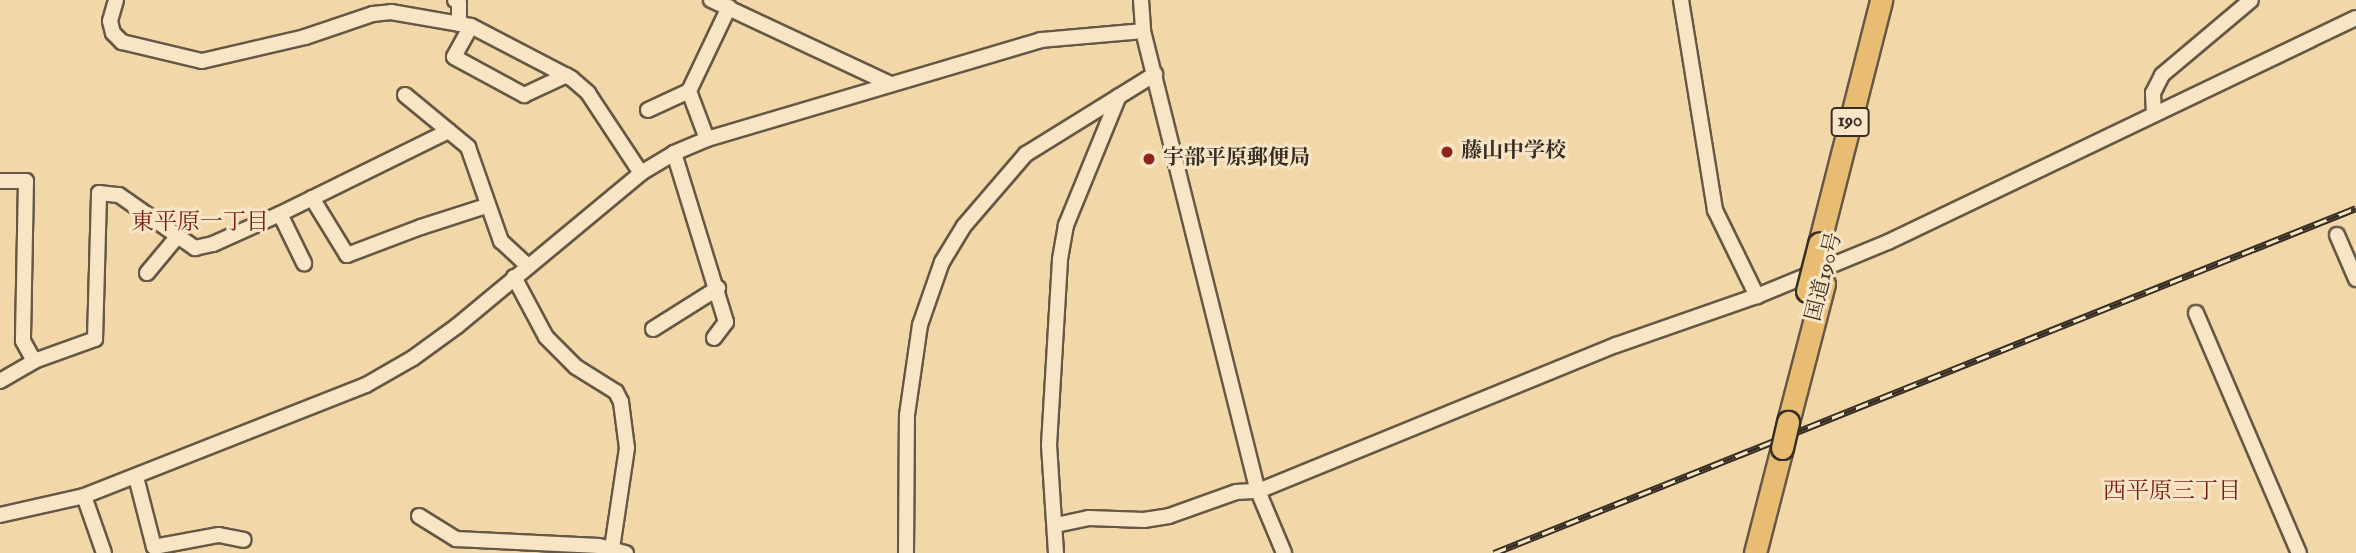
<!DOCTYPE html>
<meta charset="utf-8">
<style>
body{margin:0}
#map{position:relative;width:2356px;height:553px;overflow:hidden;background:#f2d7a8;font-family:"IM FELL English","Noto Serif JP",serif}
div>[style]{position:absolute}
.roads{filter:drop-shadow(2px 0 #655845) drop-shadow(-2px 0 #655845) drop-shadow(0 2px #655845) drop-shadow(0 -2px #655845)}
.minor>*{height:14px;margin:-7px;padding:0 7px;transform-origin:7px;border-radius:7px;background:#f7e5c6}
.highway>*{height:21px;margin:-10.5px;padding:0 10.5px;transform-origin:10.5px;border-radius:10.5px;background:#e9bc74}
.rail>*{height:7px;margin-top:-3.5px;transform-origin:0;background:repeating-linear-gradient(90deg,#f7e5c6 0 13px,#362e24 0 26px);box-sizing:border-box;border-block:2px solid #362e24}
.bridges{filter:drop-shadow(2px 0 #362e24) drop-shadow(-2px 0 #362e24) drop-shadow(0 2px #362e24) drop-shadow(0 -2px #362e24)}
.highway-bridge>*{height:21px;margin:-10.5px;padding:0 10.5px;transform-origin:10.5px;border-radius:10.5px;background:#e9bc74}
.dots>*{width:19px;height:19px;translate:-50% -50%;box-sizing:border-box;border:4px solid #f7e5c6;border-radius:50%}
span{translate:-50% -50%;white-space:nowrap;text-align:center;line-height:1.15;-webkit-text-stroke:6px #f7e5c6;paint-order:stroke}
.shield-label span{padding:2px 5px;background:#f7e5c6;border:2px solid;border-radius:5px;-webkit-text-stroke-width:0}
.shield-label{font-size:19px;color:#362e24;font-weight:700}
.poi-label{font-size:21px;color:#362e24;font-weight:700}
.left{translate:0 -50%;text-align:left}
.street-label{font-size:21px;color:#362e24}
.neighbourhood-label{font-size:23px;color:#7a1f14}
</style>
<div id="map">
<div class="roads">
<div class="minor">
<div style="left:116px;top:0;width:22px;rotate:106deg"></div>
<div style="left:110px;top:21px;width:12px;rotate:76deg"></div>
<div style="left:113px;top:33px;width:13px;rotate:45deg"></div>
<div style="left:122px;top:42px;width:82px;rotate:13.4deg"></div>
<div style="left:202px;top:61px;width:106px;rotate:-13.1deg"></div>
<div style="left:305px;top:37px;width:72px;rotate:-18.7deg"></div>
<div style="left:373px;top:14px;width:18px;rotate:-6deg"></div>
<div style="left:391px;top:12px;width:81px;rotate:9.9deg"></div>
<div style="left:471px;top:26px;width:113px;rotate:27.5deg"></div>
<div style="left:571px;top:78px;width:23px;rotate:41deg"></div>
<div style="left:588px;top:93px;width:96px;rotate:56.5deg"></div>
<div style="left:455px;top:0;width:4px;rotate:27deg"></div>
<div style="left:459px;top:2px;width:22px;rotate:90deg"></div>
<div style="left:711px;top:0;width:198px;rotate:25.1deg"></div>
<div style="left:1141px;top:0;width:31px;rotate:86deg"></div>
<div style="left:1143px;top:31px;width:474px;rotate:76deg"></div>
<div style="left:1258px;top:491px;width:67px;rotate:67.2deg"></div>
<div style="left:1681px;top:0;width:213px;rotate:80.8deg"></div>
<div style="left:1715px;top:210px;width:96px;rotate:64deg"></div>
<div style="left:471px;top:26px;width:35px;rotate:119deg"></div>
<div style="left:454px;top:57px;width:80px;rotate:28.5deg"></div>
<div style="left:524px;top:95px;width:47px;rotate:-24.9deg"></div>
<div style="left:405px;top:95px;width:82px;rotate:39.5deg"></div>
<div style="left:468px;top:147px;width:100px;rotate:70.7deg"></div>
<div style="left:501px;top:241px;width:37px;rotate:43deg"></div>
<div style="left:648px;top:110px;width:45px;rotate:-24.9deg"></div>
<div style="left:2154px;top:113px;width:20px;rotate:-93deg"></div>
<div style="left:2153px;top:93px;width:20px;rotate:-63deg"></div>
<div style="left:2162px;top:75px;width:116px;rotate:-40.1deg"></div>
<div style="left:707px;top:139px;width:51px;rotate:-110.6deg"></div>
<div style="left:689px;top:91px;width:93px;rotate:-64.5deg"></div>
<div style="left:674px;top:153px;width:177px;rotate:72.9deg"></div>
<div style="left:726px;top:322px;width:20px;rotate:127deg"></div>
<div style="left:0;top:181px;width:26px"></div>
<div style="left:26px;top:181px;width:160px;rotate:91.1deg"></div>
<div style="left:23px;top:341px;width:23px;rotate:61deg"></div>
<div style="left:34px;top:361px;width:65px;rotate:-19.8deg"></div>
<div style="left:95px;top:339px;width:146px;rotate:-88.4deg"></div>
<div style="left:99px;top:193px;width:20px;rotate:6deg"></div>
<div style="left:119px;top:195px;width:93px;rotate:34.9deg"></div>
<div style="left:195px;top:248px;width:18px;rotate:-13deg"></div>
<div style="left:213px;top:244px;width:73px;rotate:-24.1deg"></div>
<div style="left:280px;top:214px;width:188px;rotate:-26.2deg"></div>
<div style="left:312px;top:198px;width:67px;rotate:58.4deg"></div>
<div style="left:347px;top:255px;width:79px;rotate:-20.7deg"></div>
<div style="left:421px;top:227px;width:68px;rotate:-17.9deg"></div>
<div style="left:280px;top:214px;width:55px;rotate:63.9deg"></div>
<div style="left:2337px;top:235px;width:48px;rotate:66.6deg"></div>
<div style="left:147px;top:273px;width:47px;rotate:-50.2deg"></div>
<div style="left:514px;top:277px;width:68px;rotate:61.9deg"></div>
<div style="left:546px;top:337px;width:42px;rotate:45deg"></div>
<div style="left:576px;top:367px;width:47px;rotate:32deg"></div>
<div style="left:616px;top:392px;width:11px;rotate:63deg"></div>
<div style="left:621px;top:402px;width:46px;rotate:82.6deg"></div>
<div style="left:627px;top:448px;width:101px;rotate:98.5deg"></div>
<div style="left:2196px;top:313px;width:261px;rotate:66.8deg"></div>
<div style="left:653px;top:329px;width:77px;rotate:-32.2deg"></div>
<div style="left:0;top:381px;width:39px;rotate:-30deg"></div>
<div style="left:136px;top:477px;width:72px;rotate:75.6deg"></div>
<div style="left:154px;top:547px;width:66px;rotate:-10.5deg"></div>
<div style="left:219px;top:535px;width:25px;rotate:11deg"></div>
<div style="left:84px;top:496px;width:60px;rotate:70.7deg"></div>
<div style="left:0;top:515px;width:86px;rotate:-12.7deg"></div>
<div style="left:84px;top:496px;width:303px;rotate:-21.5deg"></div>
<div style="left:366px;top:385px;width:54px;rotate:-29.9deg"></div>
<div style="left:413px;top:358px;width:54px;rotate:-36deg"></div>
<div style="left:457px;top:326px;width:239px;rotate:-39.7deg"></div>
<div style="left:641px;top:173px;width:39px;rotate:-31deg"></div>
<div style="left:674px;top:153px;width:36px;rotate:-23deg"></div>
<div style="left:707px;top:139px;width:348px;rotate:-16.5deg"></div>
<div style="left:1041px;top:40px;width:102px;rotate:-5deg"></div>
<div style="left:419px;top:516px;width:44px;rotate:31.9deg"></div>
<div style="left:456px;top:539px;width:143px;rotate:2.8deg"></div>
<div style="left:599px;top:546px;width:28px;rotate:15deg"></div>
<div style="left:1056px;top:525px;width:34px;rotate:-12deg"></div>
<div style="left:1089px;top:518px;width:55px;rotate:2.1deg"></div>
<div style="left:1144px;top:520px;width:25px;rotate:-9deg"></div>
<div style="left:1169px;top:516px;width:71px;rotate:-19.7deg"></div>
<div style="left:1236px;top:492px;width:22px;rotate:-3deg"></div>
<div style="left:1258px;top:491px;width:387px;rotate:-22.2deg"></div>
<div style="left:1616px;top:345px;width:149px;rotate:-19.2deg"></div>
<div style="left:1757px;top:296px;width:142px;rotate:-22.4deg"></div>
<div style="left:1888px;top:242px;width:519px;rotate:-25.58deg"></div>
<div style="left:906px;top:553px;width:138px;rotate:-89.6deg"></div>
<div style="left:907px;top:415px;width:91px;rotate:-81.8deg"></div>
<div style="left:920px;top:325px;width:67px;rotate:-70.8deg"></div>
<div style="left:942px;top:262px;width:42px;rotate:-58.6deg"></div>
<div style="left:964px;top:226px;width:95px;rotate:-49.3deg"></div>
<div style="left:1026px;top:154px;width:152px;rotate:-31.8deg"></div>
<div style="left:1056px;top:553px;width:108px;rotate:-93.7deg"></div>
<div style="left:1049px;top:445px;width:186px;rotate:-86.6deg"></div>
<div style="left:1060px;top:259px;width:35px;rotate:-80deg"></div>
<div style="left:1066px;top:225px;width:139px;rotate:-67.7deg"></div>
</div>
<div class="highway">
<div style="left:1819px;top:244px;width:252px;rotate:-75.7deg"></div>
<div style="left:1788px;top:422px;width:143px;rotate:-75.4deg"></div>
<div style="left:1755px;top:553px;width:108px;rotate:-75.6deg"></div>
</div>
</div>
<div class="rail">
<div style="left:1494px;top:553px;width:928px;rotate:-21.81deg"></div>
</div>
<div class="bridges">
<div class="highway-bridge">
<div style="left:1807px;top:291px;width:49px;rotate:-75.7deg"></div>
<div style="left:1782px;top:448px;width:27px;rotate:-77deg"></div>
</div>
</div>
<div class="dots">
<div style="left:1447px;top:152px;background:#8f2418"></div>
<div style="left:1149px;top:159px;background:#8f2418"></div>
</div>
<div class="shield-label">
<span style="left:1850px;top:122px">190</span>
</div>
<div class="poi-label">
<span class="left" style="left:1461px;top:152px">藤山中学校</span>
<span class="left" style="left:1163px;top:159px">宇部平原郵便局</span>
</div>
<div class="street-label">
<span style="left:1825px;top:277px;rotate:-76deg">国道190号</span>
</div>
<div class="neighbourhood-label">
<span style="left:200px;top:223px">東平原一丁目</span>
<span style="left:2172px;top:492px">西平原三丁目</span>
</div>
</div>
